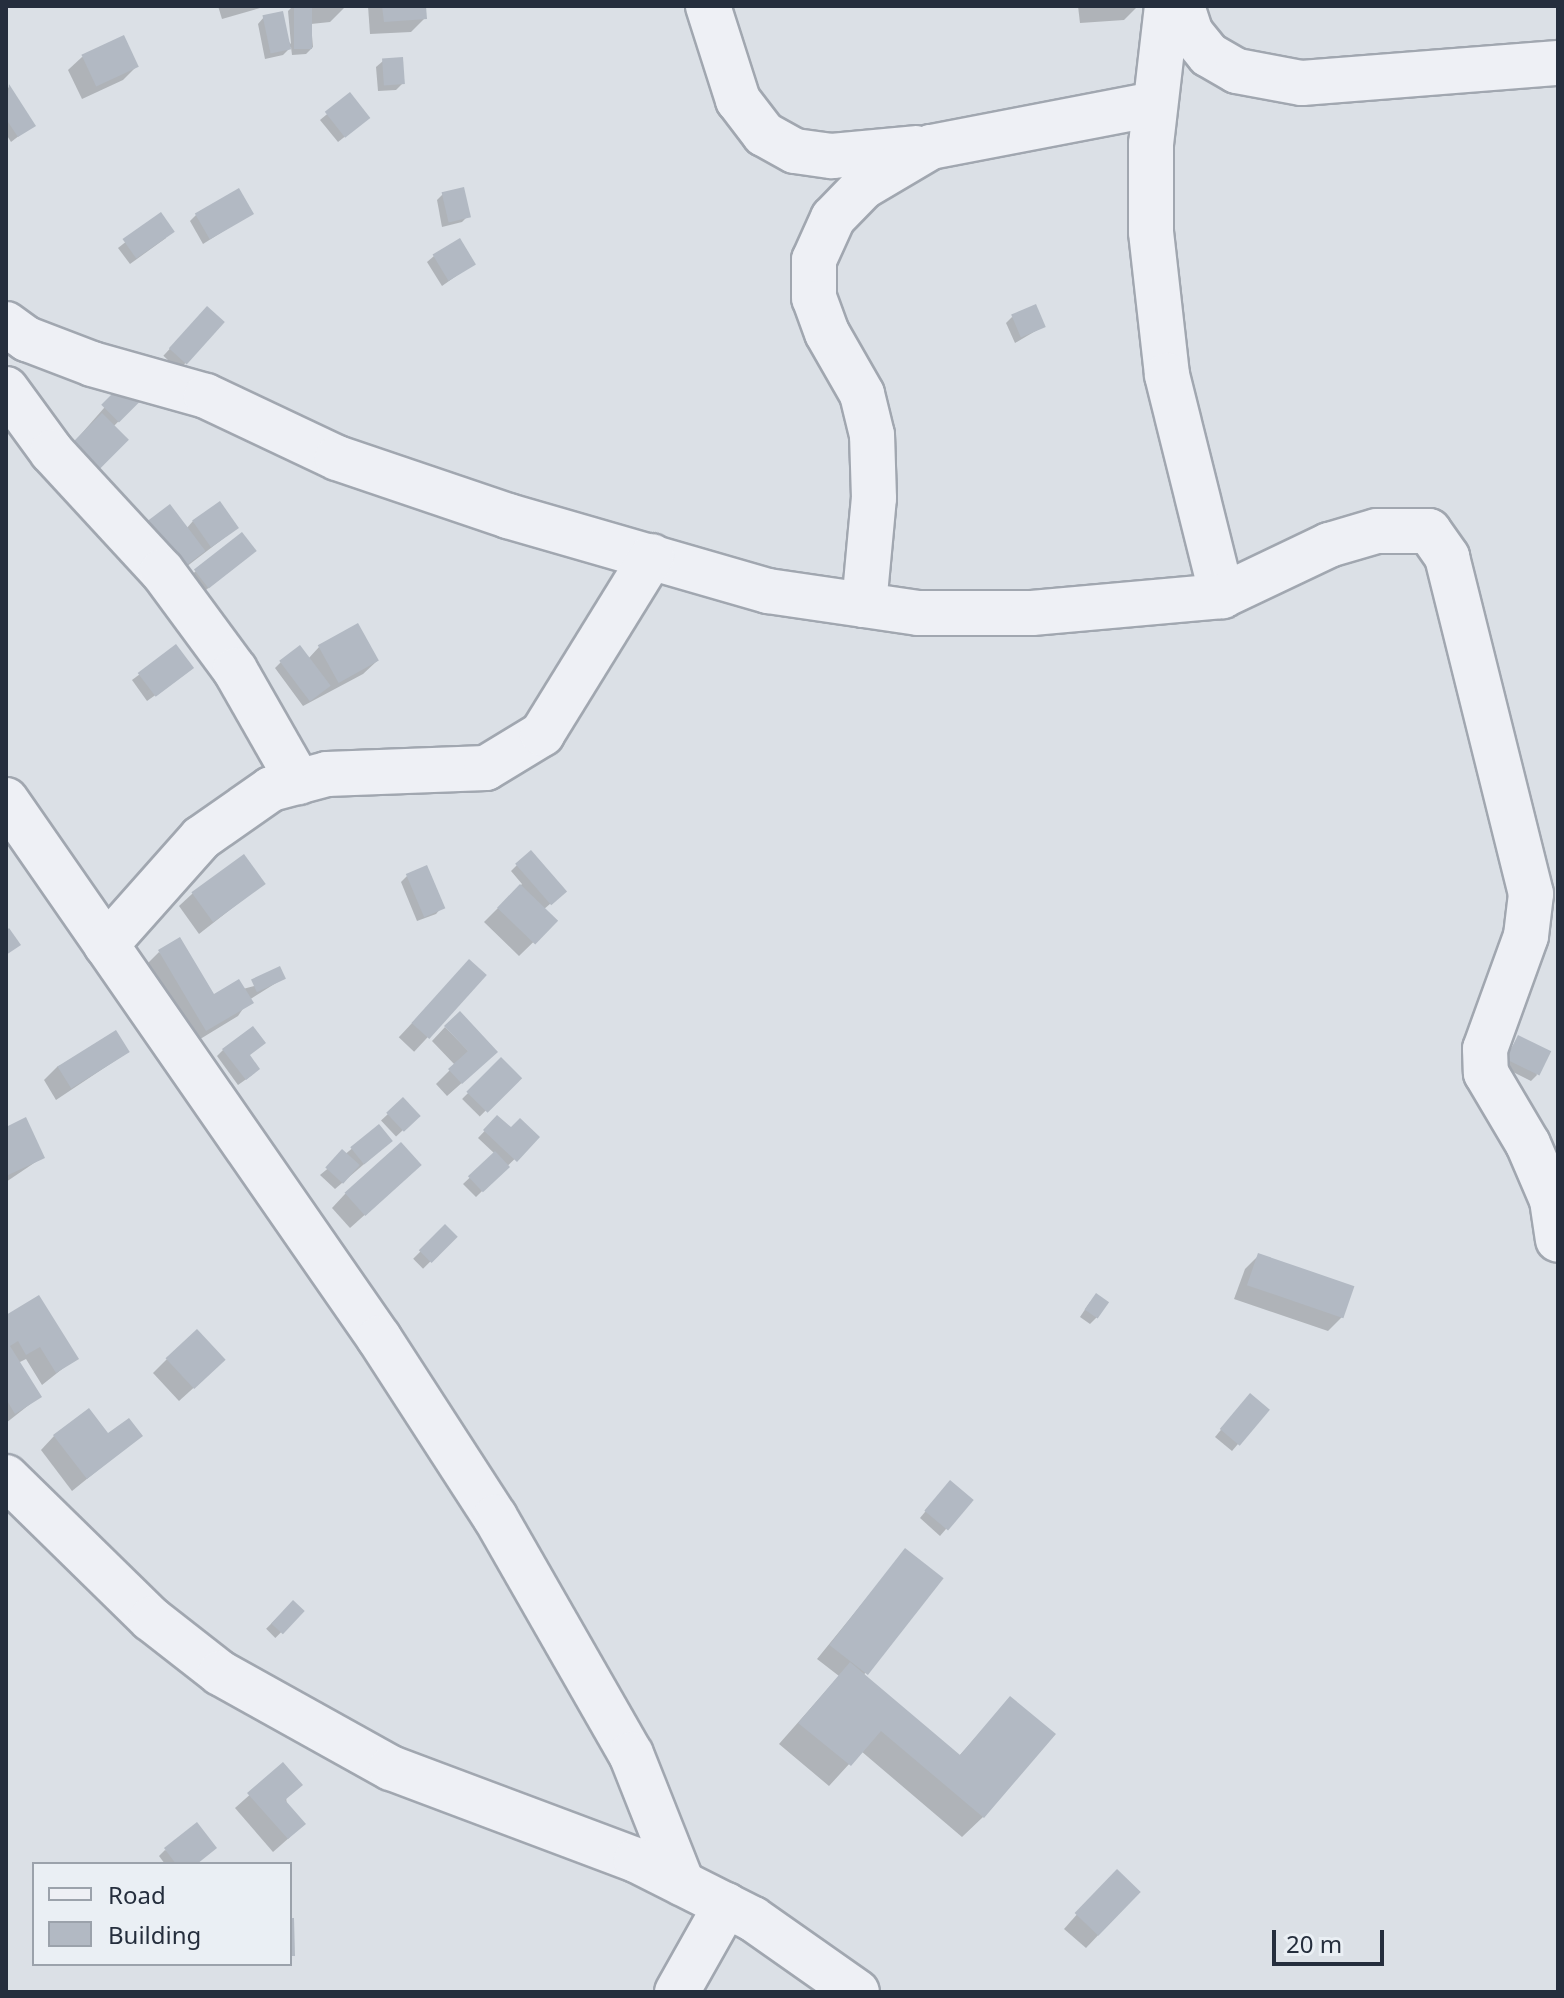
<!DOCTYPE html>
<style>
body{margin:0}
#map{position:relative;width:1564px;height:1998px;overflow:hidden;background:#dbe0e6;font-family:"Noto Sans",sans-serif}
div>[style]{position:absolute}
.shadow>*{inset:0;background:#0003;transform-origin:0 0}
.building>*{inset:0;background:#b2b9c3;transform-origin:0 0}
.roads{filter:drop-shadow(2px 0 #a1a7b0) drop-shadow(-2px 0 #a1a7b0) drop-shadow(0 2px #a1a7b0) drop-shadow(0 -2px #a1a7b0)}
.minor>*{height:44px;margin:-22px;padding:0 22px;transform-origin:22px;border-radius:22px;background:#eef0f5}
span{translate:-50% -50%;white-space:nowrap;text-align:center;line-height:1.15;-webkit-text-stroke:6px #eaeff4;paint-order:stroke}
.frame{position:absolute;inset:0;border:8px solid #252e3d;pointer-events:none}
.legend{position:absolute;left:32px;top:1862px;width:260px;height:104px;box-sizing:border-box;background:#eaeff4;border:2px solid #9ba2ab;margin:0;padding:10px 14px;list-style:none;font-size:24px;color:#252e3d}
.legend li{display:flex;align-items:center;gap:16px;height:40px}
.legend b{width:40px;border:2px solid #9ba2ab}
.scale{position:absolute;left:1272px;top:1930px;width:112px;height:36px;box-sizing:border-box;border:4px solid #252e3d;border-top:0;padding-left:10px;font-size:24px;line-height:28px;white-space:nowrap;color:#252e3d;-webkit-text-stroke:6px #eaeff4;paint-order:stroke}
</style>
<div id="map">
<div class="shadow">
<div style="clip-path:polygon(218px 6px,267px 6px,222px 19px)"></div>
<div style="clip-path:polygon(293px 6px,344px 8px,330px 22px,311px 24px,313px 47px,306px 54px,292px 55px,291px 47px,283px 55px,265px 59px,258px 24px,264px 17px,291px 44px,288px 11px)"></div>
<div style="clip-path:polygon(368px 6px,424px 6px,425px 18px,411px 32px,370px 34px)"></div>
<div style="clip-path:polygon(1078px 6px,1138px 6px,1124px 20px,1080px 23px)"></div>
<div style="clip-path:polygon(82px 57px,136px 67px,123px 80px,82px 99px,68px 70px)"></div>
<div style="clip-path:polygon(383px 61px,402px 84px,396px 90px,378px 91px,376px 67px)"></div>
<div style="clip-path:polygon(8px 87px,33px 125px,11px 142px,6px 134px)"></div>
<div style="clip-path:polygon(350px 95px,361px 124px,338px 142px,320px 120px)"></div>
<div style="clip-path:polygon(443px 194px,468px 216px,462px 222px,442px 227px,437px 200px)"></div>
<div style="clip-path:polygon(252px 213px,203px 244px,190px 221px,196px 215px)"></div>
<div style="clip-path:polygon(160px 215px,166px 238px,130px 264px,118px 248px)"></div>
<div style="clip-path:polygon(434px 256px,473px 264px,442px 286px,427px 262px)"></div>
<div style="left:207px;top:309px;width:21px;height:64px;rotate:43deg"></div>
<div style="clip-path:polygon(1012px 317px,1044px 326px,1015px 343px,1006px 323px)"></div>
<div style="clip-path:polygon(126px 383px,141px 398px,113px 427px,127px 440px,86px 482px,60px 458px)"></div>
<div style="clip-path:polygon(193px 521px,237px 528px,169px 580px,135px 536px,149px 523px,186px 529px)"></div>
<div style="clip-path:polygon(248px 557px,202px 593px,189px 577px,196px 571px)"></div>
<div style="clip-path:polygon(176px 647px,185px 674px,147px 701px,132px 680px)"></div>
<div style="clip-path:polygon(319px 647px,377px 661px,363px 674px,303px 706px,275px 668px,281px 662px,308px 659px)"></div>
<div style="clip-path:polygon(517px 865px,558px 897px,543px 910px,555px 921px,519px 956px,484px 922px,522px 884px,511px 871px)"></div>
<div style="clip-path:polygon(407px 876px,442px 907px,436px 914px,417px 921px,401px 882px)"></div>
<div style="clip-path:polygon(263px 884px,199px 934px,179px 906px,193px 893px)"></div>
<div style="clip-path:polygon(159px 952px,213px 997px,284px 978px,249px 1000px,238px 1016px,192px 1044px,146px 965px)"></div>
<div style="left:469px;top:962px;width:21px;height:103px;rotate:43deg"></div>
<div style="clip-path:polygon(445px 1027px,482px 1065px,447px 1096px,436px 1084px,455px 1065px,432px 1041px)"></div>
<div style="clip-path:polygon(1518px 1037px,1537px 1075px,1531px 1081px,1501px 1066px)"></div>
<div style="clip-path:polygon(223px 1050px,248px 1056px,252px 1075px,238px 1085px,217px 1056px)"></div>
<div style="clip-path:polygon(128px 1052px,56px 1100px,44px 1080px,58px 1066px)"></div>
<div style="left:501px;top:1060px;width:25px;height:55px;rotate:45deg"></div>
<div style="left:403px;top:1100px;width:22px;height:30px;rotate:47deg"></div>
<div style="clip-path:polygon(497px 1118px,511px 1130px,537px 1137px,476px 1197px,463px 1184px,495px 1154px,478px 1138px)"></div>
<div style="clip-path:polygon(378px 1127px,384px 1147px,335px 1189px,320px 1175px)"></div>
<div style="clip-path:polygon(6px 1129px,43px 1157px,6px 1182px)"></div>
<div style="clip-path:polygon(406px 1178px,350px 1228px,332px 1208px,345px 1194px)"></div>
<div style="left:445px;top:1227px;width:14px;height:45px;rotate:45deg"></div>
<div style="clip-path:polygon(1258px 1256px,1342px 1317px,1328px 1331px,1234px 1299px,1245px 1269px)"></div>
<div style="clip-path:polygon(1090px 1302px,1097px 1317px,1090px 1324px,1080px 1317px)"></div>
<div style="clip-path:polygon(6px 1317px,76px 1358px,42px 1385px,26px 1359px,18px 1363px,39px 1397px,6px 1423px)"></div>
<div style="clip-path:polygon(167px 1359px,210px 1373px,179px 1401px,153px 1373px)"></div>
<div style="clip-path:polygon(1244px 1402px,1267px 1410px,1232px 1451px,1215px 1437px)"></div>
<div style="clip-path:polygon(54px 1436px,140px 1436px,72px 1491px,41px 1450px)"></div>
<div style="clip-path:polygon(944px 1489px,946px 1529px,940px 1536px,920px 1518px)"></div>
<div style="clip-path:polygon(905px 1551px,864px 1676px,959px 1756px,1010px 1699px,983px 1817px,962px 1837px,861px 1751px,829px 1786px,779px 1744px,839px 1676px,817px 1659px)"></div>
<div style="left:293px;top:1602px;width:13px;height:38px;rotate:45deg"></div>
<div style="clip-path:polygon(283px 1765px,290px 1837px,273px 1852px,235px 1808px)"></div>
<div style="clip-path:polygon(165px 1850px,196px 1864px,165px 1864px,159px 1856px)"></div>
<div style="clip-path:polygon(1103px 1885px,1139px 1892px,1086px 1948px,1064px 1929px)"></div>
</div>
<div class="building">
<div style="left:294px;top:6px;width:18px;height:43px"></div>
<div style="clip-path:polygon(382px 6px,426px 6px,427px 19px,384px 22px)"></div>
<div style="left:283px;top:11px;width:39px;height:21px;rotate:78deg"></div>
<div style="left:124px;top:35px;width:35px;height:47px;rotate:65deg"></div>
<div style="left:403px;top:57px;width:27px;height:21px;rotate:86deg"></div>
<div style="clip-path:polygon(9px 84px,36px 126px,18px 137px,6px 119px)"></div>
<div style="left:350px;top:92px;width:33px;height:32px;rotate:52deg"></div>
<div style="left:464px;top:187px;width:31px;height:23px;rotate:77deg"></div>
<div style="left:239px;top:188px;width:30px;height:51px;rotate:60deg"></div>
<div style="left:161px;top:212px;width:24px;height:47px;rotate:55deg"></div>
<div style="left:460px;top:238px;width:31px;height:32px;rotate:59deg"></div>
<div style="left:1036px;top:304px;width:25px;height:27px;rotate:67deg"></div>
<div style="left:207px;top:306px;width:24px;height:57px;rotate:42deg"></div>
<div style="left:126px;top:380px;width:25px;height:35px;rotate:45deg"></div>
<div style="left:102px;top:413px;width:38px;height:42px;rotate:45deg"></div>
<div style="left:220px;top:501px;width:33px;height:34px;rotate:55deg"></div>
<div style="left:170px;top:504px;width:59px;height:29px;rotate:53deg"></div>
<div style="left:242px;top:532px;width:24px;height:61px;rotate:52deg"></div>
<div style="left:358px;top:623px;width:43px;height:46px;rotate:61deg"></div>
<div style="left:176px;top:644px;width:30px;height:48px;rotate:53deg"></div>
<div style="left:300px;top:645px;width:51px;height:26px;rotate:53deg"></div>
<div style="left:531px;top:850px;width:55px;height:21px;rotate:49deg"></div>
<div style="left:244px;top:854px;width:37px;height:65px;rotate:54deg"></div>
<div style="left:427px;top:865px;width:47px;height:23px;rotate:67deg"></div>
<div style="left:520px;top:884px;width:53px;height:33px;rotate:44deg"></div>
<div style="clip-path:polygon(9px 928px,21px 945px,6px 955px,6px 931px)"></div>
<div style="clip-path:polygon(180px 937px,214px 994px,239px 979px,254px 1003px,206px 1031px,158px 950px)"></div>
<div style="left:469px;top:959px;width:24px;height:86px;rotate:42deg"></div>
<div style="left:280px;top:966px;width:14px;height:32px;rotate:65deg"></div>
<div style="clip-path:polygon(460px 1011px,498px 1052px,462px 1084px,448px 1069px,468px 1051px,444px 1026px)"></div>
<div style="clip-path:polygon(253px 1026px,266px 1043px,250px 1055px,260px 1069px,246px 1080px,222px 1049px)"></div>
<div style="left:116px;top:1030px;width:26px;height:69px;rotate:58deg"></div>
<div style="left:1518px;top:1035px;width:37px;height:27px;rotate:26deg"></div>
<div style="left:501px;top:1057px;width:30px;height:49px;rotate:45deg"></div>
<div style="left:403px;top:1097px;width:26px;height:23px;rotate:47deg"></div>
<div style="clip-path:polygon(497px 1115px,511px 1127px,520px 1118px,540px 1137px,517px 1162px,483px 1130px)"></div>
<div style="clip-path:polygon(26px 1117px,45px 1158px,6px 1176px,6px 1127px)"></div>
<div style="left:379px;top:1124px;width:22px;height:37px;rotate:51deg"></div>
<div style="left:401px;top:1142px;width:31px;height:76px;rotate:48deg"></div>
<div style="left:342px;top:1149px;width:24px;height:25px;rotate:42deg"></div>
<div style="left:495px;top:1151px;width:22px;height:37px;rotate:47deg"></div>
<div style="left:445px;top:1224px;width:18px;height:37px;rotate:45deg"></div>
<div style="left:1258px;top:1253px;width:102px;height:34px;rotate:19deg"></div>
<div style="left:1096px;top:1293px;width:16px;height:20px;rotate:35deg"></div>
<div style="clip-path:polygon(39px 1295px,79px 1359px,56px 1373px,40px 1347px,26px 1355px,18px 1341px,10px 1346px,42px 1397px,15px 1414px,6px 1399px,6px 1315px)"></div>
<div style="left:197px;top:1329px;width:42px;height:43px;rotate:47deg"></div>
<div style="left:1250px;top:1393px;width:26px;height:47px;rotate:40deg"></div>
<div style="clip-path:polygon(89px 1408px,108px 1433px,129px 1418px,143px 1436px,87px 1479px,53px 1435px)"></div>
<div style="left:950px;top:1480px;width:31px;height:40px;rotate:40deg"></div>
<div style="left:905px;top:1548px;width:49px;height:123px;rotate:38deg"></div>
<div style="left:293px;top:1600px;width:16px;height:32px;rotate:43deg"></div>
<div style="clip-path:polygon(850px 1662px,960px 1755px,1010px 1696px,1056px 1734px,984px 1818px,881px 1731px,851px 1766px,798px 1723px)"></div>
<div style="clip-path:polygon(283px 1762px,303px 1785px,285px 1800px,306px 1824px,288px 1839px,247px 1793px)"></div>
<div style="clip-path:polygon(197px 1822px,217px 1848px,197px 1864px,176px 1864px,164px 1848px)"></div>
<div style="left:1117px;top:1869px;width:33px;height:61px;rotate:44deg"></div>
<div style="clip-path:polygon(290px 1918px,294px 1918px,295px 1956px,290px 1956px)"></div>
</div>
<div class="roads">
<div class="minor">
<div style="left:708px;top:6px;width:99px;rotate:72.3deg"></div>
<div style="left:738px;top:100px;width:43px;rotate:52.6deg"></div>
<div style="left:764px;top:134px;width:35px;rotate:29deg"></div>
<div style="left:795px;top:151px;width:37px;rotate:8deg"></div>
<div style="left:832px;top:156px;width:84px;rotate:-5.4deg"></div>
<div style="left:1167px;top:6px;width:139px;rotate:96.6deg"></div>
<div style="left:1151px;top:144px;width:88px;rotate:90deg"></div>
<div style="left:1151px;top:232px;width:144px;rotate:83.6deg"></div>
<div style="left:1167px;top:375px;width:228px;rotate:76deg"></div>
<div style="left:1182px;top:6px;width:28px;rotate:72deg"></div>
<div style="left:1191px;top:33px;width:28px;rotate:51deg"></div>
<div style="left:1209px;top:55px;width:32px;rotate:30deg"></div>
<div style="left:1237px;top:71px;width:66px;rotate:10.5deg"></div>
<div style="left:1302px;top:83px;width:257px;rotate:-4.5deg"></div>
<div style="left:6px;top:324px;width:26px;rotate:36deg"></div>
<div style="left:27px;top:339px;width:70px;rotate:21deg"></div>
<div style="left:92px;top:364px;width:118px;rotate:15.7deg"></div>
<div style="left:206px;top:396px;width:145px;rotate:25.3deg"></div>
<div style="left:337px;top:458px;width:181px;rotate:18.7deg"></div>
<div style="left:508px;top:516px;width:271px;rotate:16.1deg"></div>
<div style="left:768px;top:591px;width:97px;rotate:8.3deg"></div>
<div style="left:864px;top:605px;width:55px;rotate:8.4deg"></div>
<div style="left:918px;top:613px;width:114px"></div>
<div style="left:1032px;top:613px;width:191px;rotate:-5.1deg"></div>
<div style="left:1222px;top:596px;width:119px;rotate:-25.5deg"></div>
<div style="left:1329px;top:545px;width:50px;rotate:-16.3deg"></div>
<div style="left:1377px;top:531px;width:52px"></div>
<div style="left:1429px;top:531px;width:32px;rotate:55deg"></div>
<div style="left:1447px;top:557px;width:347px;rotate:76deg"></div>
<div style="left:1531px;top:894px;width:42px;rotate:96.8deg"></div>
<div style="left:1526px;top:936px;width:120px;rotate:109.9deg"></div>
<div style="left:1485px;top:1049px;width:24px;rotate:88deg"></div>
<div style="left:1486px;top:1073px;width:82px;rotate:59.4deg"></div>
<div style="left:1528px;top:1144px;width:61px;rotate:66.8deg"></div>
<div style="left:1552px;top:1200px;width:40px;rotate:81.5deg"></div>
<div style="left:6px;top:389px;width:78px;rotate:53.9deg"></div>
<div style="left:52px;top:452px;width:162px;rotate:47.3deg"></div>
<div style="left:162px;top:571px;width:123px;rotate:53.6deg"></div>
<div style="left:235px;top:670px;width:129px;rotate:60.3deg"></div>
<div style="left:864px;top:605px;width:107px;rotate:-84.7deg"></div>
<div style="left:874px;top:498px;width:63px;rotate:-91.8deg"></div>
<div style="left:872px;top:435px;width:42px;rotate:-103.7deg"></div>
<div style="left:862px;top:394px;width:70px;rotate:-119.8deg"></div>
<div style="left:827px;top:333px;width:37px;rotate:-110deg"></div>
<div style="left:814px;top:298px;width:38px;rotate:-90deg"></div>
<div style="left:814px;top:260px;width:46px;rotate:-65.7deg"></div>
<div style="left:833px;top:218px;width:43px;rotate:-45.9deg"></div>
<div style="left:863px;top:187px;width:79px;rotate:-30.5deg"></div>
<div style="left:931px;top:147px;width:227px;rotate:-10.9deg"></div>
<div style="left:6px;top:800px;width:655px;rotate:55.27deg"></div>
<div style="left:379px;top:1338px;width:213px;rotate:57.1deg"></div>
<div style="left:495px;top:1517px;width:273px;rotate:60.2deg"></div>
<div style="left:631px;top:1754px;width:139px;rotate:68.4deg"></div>
<div style="left:106px;top:945px;width:143px;rotate:-48.4deg"></div>
<div style="left:201px;top:838px;width:85px;rotate:-35deg"></div>
<div style="left:271px;top:789px;width:58px;rotate:-15deg"></div>
<div style="left:327px;top:774px;width:159px;rotate:-2.2deg"></div>
<div style="left:486px;top:768px;width:66px;rotate:-31.3deg"></div>
<div style="left:542px;top:734px;width:209px;rotate:-58.3deg"></div>
<div style="left:6px;top:1477px;width:203px;rotate:44.4deg"></div>
<div style="left:151px;top:1619px;width:88px;rotate:38deg"></div>
<div style="left:220px;top:1673px;width:196px;rotate:29.1deg"></div>
<div style="left:391px;top:1768px;width:262px;rotate:20.6deg"></div>
<div style="left:636px;top:1860px;width:131px;rotate:26.8deg"></div>
<div style="left:753px;top:1919px;width:127px;rotate:35.1deg"></div>
<div style="left:677px;top:1992px;width:100px;rotate:-60.6deg"></div>
</div>
</div>
<div class="frame"></div>
<ul class="legend">
<li><b style="height:10px;background:#eef0f5"></b>Road</li>
<li><b style="height:22px;background:#b2b9c3"></b>Building</li>
</ul>
<div class="scale">20 m</div>
</div>
